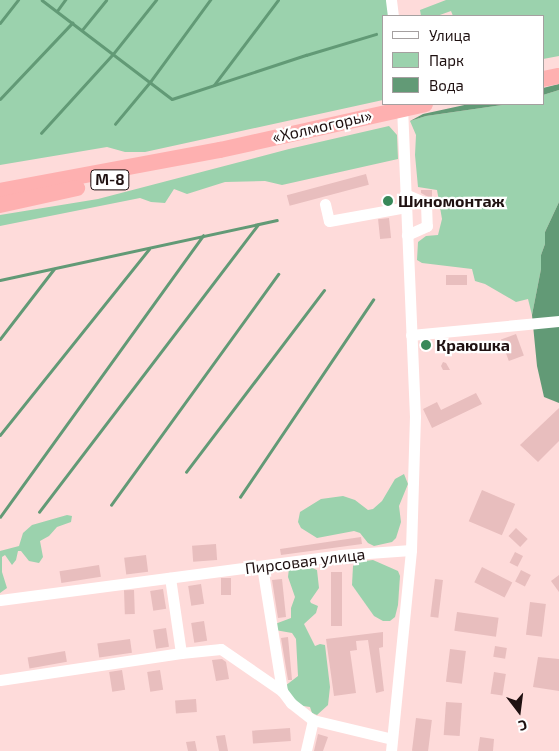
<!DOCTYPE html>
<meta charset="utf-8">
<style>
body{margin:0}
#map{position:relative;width:559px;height:751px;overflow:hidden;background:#fedbda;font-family:"Exo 2",sans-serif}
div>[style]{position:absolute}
.green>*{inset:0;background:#9bd2ad}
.water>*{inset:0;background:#629a76}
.stream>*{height:2.5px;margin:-1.25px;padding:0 1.25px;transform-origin:1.25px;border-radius:1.25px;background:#629a76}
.building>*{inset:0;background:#e8bebe;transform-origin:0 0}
.minor>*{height:11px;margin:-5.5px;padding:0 5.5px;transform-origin:5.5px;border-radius:5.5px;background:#fff}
.highway>*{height:16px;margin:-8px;padding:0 8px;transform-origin:8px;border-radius:8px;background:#feb0b0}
.dots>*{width:14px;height:14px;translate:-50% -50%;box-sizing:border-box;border:2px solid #fff;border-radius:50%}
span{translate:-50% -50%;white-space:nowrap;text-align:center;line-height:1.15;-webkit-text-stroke:4.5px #fff;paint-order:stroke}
.shield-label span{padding:1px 4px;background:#fff;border:1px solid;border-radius:4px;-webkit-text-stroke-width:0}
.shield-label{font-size:15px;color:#1f1111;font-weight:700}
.street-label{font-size:16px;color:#1f1111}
.poi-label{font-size:16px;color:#1f1111;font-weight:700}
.left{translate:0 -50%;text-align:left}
.legend{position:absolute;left:382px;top:15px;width:162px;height:90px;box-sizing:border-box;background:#fff;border:1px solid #a5a0a0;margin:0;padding:6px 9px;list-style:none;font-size:15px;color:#1f1111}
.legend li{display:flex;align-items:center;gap:10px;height:25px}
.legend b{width:25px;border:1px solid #a5a0a0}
.north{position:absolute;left:494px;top:686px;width:50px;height:50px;-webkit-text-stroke:4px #fff;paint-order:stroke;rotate:165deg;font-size:14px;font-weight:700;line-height:20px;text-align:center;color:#1f1111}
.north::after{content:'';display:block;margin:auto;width:18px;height:22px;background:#1f1111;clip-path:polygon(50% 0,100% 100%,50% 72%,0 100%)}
</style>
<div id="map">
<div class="green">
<div style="clip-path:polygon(0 0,387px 0,389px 16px,383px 16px,383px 100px,145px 152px,125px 152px,107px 147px,0 165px)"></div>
<div style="clip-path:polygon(446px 0,559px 0,559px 56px,543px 59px,543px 16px,453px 16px,451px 11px,437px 16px,421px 16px,420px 10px)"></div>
<div style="clip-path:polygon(559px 90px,559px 202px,545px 232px,545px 244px,541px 255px,541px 269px,532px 315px,528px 299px,516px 302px,485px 284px,475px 281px,472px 269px,422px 263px,417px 260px,418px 242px,426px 236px,438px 235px,442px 219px,437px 190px,418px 187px,415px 155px,416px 135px,410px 121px,426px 116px,509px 104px,543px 104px,543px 95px)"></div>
<div style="clip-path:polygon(389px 126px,397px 135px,398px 159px,282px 185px,265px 181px,225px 182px,187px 194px,174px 189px,165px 203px,151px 202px,140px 198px,0 226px,0 215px,98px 199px,289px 149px)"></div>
<div style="clip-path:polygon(404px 474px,408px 484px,399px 506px,401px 522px,396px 538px,392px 542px,374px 546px,368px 543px,360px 533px,354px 531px,317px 538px,301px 528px,298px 522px,300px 512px,321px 499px,343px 496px,355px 500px,368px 510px,373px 509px,382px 501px,395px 479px)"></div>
<div style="clip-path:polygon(67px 515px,72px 516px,71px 522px,57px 527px,49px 536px,40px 541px,43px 557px,39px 563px,29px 561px,21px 551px,18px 551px,16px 560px,12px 565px,5px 555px,2px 557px,2px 572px,7px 588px,0 593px,0 551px,19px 546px,23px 533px,32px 525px)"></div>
<div style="clip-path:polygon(373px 560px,398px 571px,400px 576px,398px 605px,395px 617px,390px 621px,383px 621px,374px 616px,352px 585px,353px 566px,357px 562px)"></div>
<div style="clip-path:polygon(305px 565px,317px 570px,319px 588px,310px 601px,311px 603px,318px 606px,316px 613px,304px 624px,315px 646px,320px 644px,325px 645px,330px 687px,328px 705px,317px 715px,312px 713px,310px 707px,297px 705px,285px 686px,298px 676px,296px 639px,292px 633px,275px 630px,275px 624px,291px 618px,291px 608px,295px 597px,288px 577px,289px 568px)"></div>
</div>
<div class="water">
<div style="clip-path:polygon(559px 84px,559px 90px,543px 95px,543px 88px)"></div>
<div style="clip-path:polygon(469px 104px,509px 104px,426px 116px,410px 121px,423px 114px)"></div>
<div style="clip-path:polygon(559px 202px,559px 403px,544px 397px,537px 366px,532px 315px,541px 269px,541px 255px,545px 244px,545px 232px)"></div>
</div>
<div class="stream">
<div style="left:42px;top:0;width:163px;rotate:37.3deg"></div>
<div style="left:172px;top:99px;width:141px;rotate:-18.2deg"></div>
<div style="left:306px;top:55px;width:73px;rotate:-16.7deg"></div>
<div style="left:57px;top:11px;width:14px;rotate:-54deg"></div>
<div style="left:0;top:23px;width:29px;rotate:-52deg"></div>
<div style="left:82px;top:30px;width:38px;rotate:-51deg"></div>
<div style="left:214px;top:85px;width:106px;rotate:-53deg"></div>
<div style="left:0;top:99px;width:105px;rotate:-46.5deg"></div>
<div style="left:115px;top:124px;width:55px;rotate:-50.2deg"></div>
<div style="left:150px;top:82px;width:102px;rotate:-53.8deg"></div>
<div style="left:41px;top:133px;width:107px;rotate:-47.7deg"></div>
<div style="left:113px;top:54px;width:69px;rotate:-51.5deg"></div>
<div style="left:0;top:280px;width:283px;rotate:-12.2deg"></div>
<div style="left:0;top:339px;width:88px;rotate:-52.4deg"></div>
<div style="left:0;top:435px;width:238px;rotate:-51.3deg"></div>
<div style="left:186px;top:472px;width:228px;rotate:-52.8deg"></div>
<div style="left:240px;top:497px;width:238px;rotate:-56deg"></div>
<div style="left:111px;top:505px;width:285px;rotate:-54.1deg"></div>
<div style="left:39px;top:512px;width:361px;rotate:-52.7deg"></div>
<div style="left:0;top:517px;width:347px;rotate:-54.2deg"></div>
</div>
<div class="building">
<div style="left:366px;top:174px;width:11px;height:82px;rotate:75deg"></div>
<div style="clip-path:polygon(421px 190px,432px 190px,432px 199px,421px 193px)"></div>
<div style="left:389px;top:218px;width:20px;height:11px;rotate:84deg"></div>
<div style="left:467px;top:275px;width:10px;height:21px;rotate:90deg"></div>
<div style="left:516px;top:334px;width:23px;height:16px;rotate:70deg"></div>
<div style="left:430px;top:341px;width:8px;height:11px;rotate:83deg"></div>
<div style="clip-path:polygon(443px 362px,446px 363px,450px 370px,443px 370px,441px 366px)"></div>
<div style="clip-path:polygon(476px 393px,482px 404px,432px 428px,423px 409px,437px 402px,441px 410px)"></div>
<div style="clip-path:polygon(559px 408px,559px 441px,538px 462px,520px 445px)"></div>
<div style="left:482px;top:490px;width:36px;height:34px;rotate:23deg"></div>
<div style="left:516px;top:528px;width:16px;height:11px;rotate:43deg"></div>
<div style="clip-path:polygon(361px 537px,362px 544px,281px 555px,280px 549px)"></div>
<div style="left:216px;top:544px;width:16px;height:24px;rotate:86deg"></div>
<div style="left:515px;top:552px;width:9px;height:12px;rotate:27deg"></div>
<div style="left:146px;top:555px;width:17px;height:22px;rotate:83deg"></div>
<div style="left:99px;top:565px;width:12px;height:40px;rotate:81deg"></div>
<div style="left:482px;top:567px;width:34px;height:17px;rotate:27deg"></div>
<div style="left:521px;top:570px;width:11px;height:13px;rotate:27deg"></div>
<div style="left:331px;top:572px;width:11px;height:54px"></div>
<div style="clip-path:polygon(559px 575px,559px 592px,551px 581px)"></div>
<div style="left:221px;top:578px;width:10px;height:17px"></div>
<div style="clip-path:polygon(282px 579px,286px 617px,278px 618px,272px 580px)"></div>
<div style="left:435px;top:579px;width:8px;height:38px;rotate:7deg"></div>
<div style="left:201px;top:584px;width:20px;height:13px;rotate:81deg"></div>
<div style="left:163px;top:589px;width:20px;height:13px;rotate:81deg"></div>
<div style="left:134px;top:590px;width:24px;height:10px;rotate:88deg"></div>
<div style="left:530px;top:602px;width:16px;height:33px;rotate:7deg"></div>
<div style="left:457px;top:612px;width:42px;height:19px;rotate:8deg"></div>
<div style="left:204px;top:621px;width:20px;height:13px;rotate:81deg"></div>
<div style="left:166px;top:628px;width:19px;height:13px;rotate:81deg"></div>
<div style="clip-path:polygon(383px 632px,383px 647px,379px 648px,384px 691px,376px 693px,368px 640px,356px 641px,357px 650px,350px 651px,356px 693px,334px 696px,326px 639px)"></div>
<div style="clip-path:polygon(288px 637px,292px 680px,288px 680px,281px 638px)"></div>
<div style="left:130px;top:639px;width:14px;height:33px;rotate:82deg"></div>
<div style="left:495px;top:646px;width:12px;height:11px;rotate:9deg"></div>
<div style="left:450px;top:649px;width:16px;height:33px;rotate:7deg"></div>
<div style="left:65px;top:651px;width:11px;height:38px;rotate:80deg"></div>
<div style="clip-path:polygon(538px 657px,559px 659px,559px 691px,533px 687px)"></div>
<div style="clip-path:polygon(222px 659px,226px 662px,229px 679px,216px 681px,212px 660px)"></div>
<div style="left:122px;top:670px;width:20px;height:13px;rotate:81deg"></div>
<div style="left:160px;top:670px;width:20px;height:13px;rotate:81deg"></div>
<div style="left:494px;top:672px;width:12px;height:22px;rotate:9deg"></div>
<div style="left:196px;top:699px;width:13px;height:21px;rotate:86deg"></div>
<div style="left:446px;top:702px;width:16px;height:33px;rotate:4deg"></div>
<div style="left:416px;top:718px;width:16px;height:33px;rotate:7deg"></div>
<div style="left:290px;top:728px;width:13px;height:38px;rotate:86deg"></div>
<div style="clip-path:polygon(318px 734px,328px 737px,323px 751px,314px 751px)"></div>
<div style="clip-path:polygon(225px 735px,228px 751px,219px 751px,216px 736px)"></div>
<div style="clip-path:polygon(480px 737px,494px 739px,493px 751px,478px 751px)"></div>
<div style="clip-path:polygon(195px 741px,197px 751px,188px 751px,186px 742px)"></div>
</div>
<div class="minor">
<div style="left:391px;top:0;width:16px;rotate:83deg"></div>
<div style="left:405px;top:194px;width:23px;rotate:23deg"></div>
<div style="left:426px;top:203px;width:23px;rotate:88deg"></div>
<div style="left:427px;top:226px;width:22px;rotate:156deg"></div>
<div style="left:325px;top:204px;width:17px;rotate:77deg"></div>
<div style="left:329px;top:221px;width:78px;rotate:-10.3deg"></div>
<div style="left:411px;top:335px;width:149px;rotate:-5.4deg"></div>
<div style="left:262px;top:566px;width:127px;rotate:80.9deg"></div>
<div style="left:0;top:600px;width:343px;rotate:-7.5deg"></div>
<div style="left:340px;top:555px;width:71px;rotate:-4deg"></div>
<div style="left:181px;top:653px;width:40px;rotate:-5.7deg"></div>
<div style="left:221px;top:649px;width:74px;rotate:34.5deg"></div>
<div style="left:282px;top:691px;width:15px;rotate:53deg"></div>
<div style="left:291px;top:703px;width:28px;rotate:38deg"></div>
<div style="left:313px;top:720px;width:32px;rotate:103deg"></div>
<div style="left:0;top:680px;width:183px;rotate:-8.5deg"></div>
<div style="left:181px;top:653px;width:76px;rotate:-98.3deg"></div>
<div style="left:313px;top:720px;width:81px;rotate:13.5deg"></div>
<div style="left:391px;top:751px;width:202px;rotate:-84.3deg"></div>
<div style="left:411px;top:550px;width:133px;rotate:-88.3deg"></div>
<div style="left:415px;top:417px;width:313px;rotate:-92.4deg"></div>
</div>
<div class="highway">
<div style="left:543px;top:79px;width:16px;rotate:-11deg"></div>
<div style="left:0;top:191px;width:224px;rotate:-10.6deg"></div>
<div style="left:220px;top:150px;width:210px;rotate:-12.6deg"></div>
<div style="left:0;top:205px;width:79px;rotate:-12.4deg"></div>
</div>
<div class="dots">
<div style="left:388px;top:201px;background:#388859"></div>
<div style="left:426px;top:345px;background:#388859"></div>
</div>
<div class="shield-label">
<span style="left:110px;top:180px">М-8</span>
</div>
<div class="street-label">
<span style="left:322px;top:126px;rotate:-13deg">«Холмогоры»</span>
<span style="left:305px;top:561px;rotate:-7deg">Пирсовая улица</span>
</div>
<div class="poi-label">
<span class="left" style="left:398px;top:201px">Шиномонтаж</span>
<span class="left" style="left:436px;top:345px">Краюшка</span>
</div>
<ul class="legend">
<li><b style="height:6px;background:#fff"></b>Улица</li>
<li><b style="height:14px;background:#9bd2ad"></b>Парк</li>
<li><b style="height:14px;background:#629a76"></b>Вода</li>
</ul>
<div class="north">С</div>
</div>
